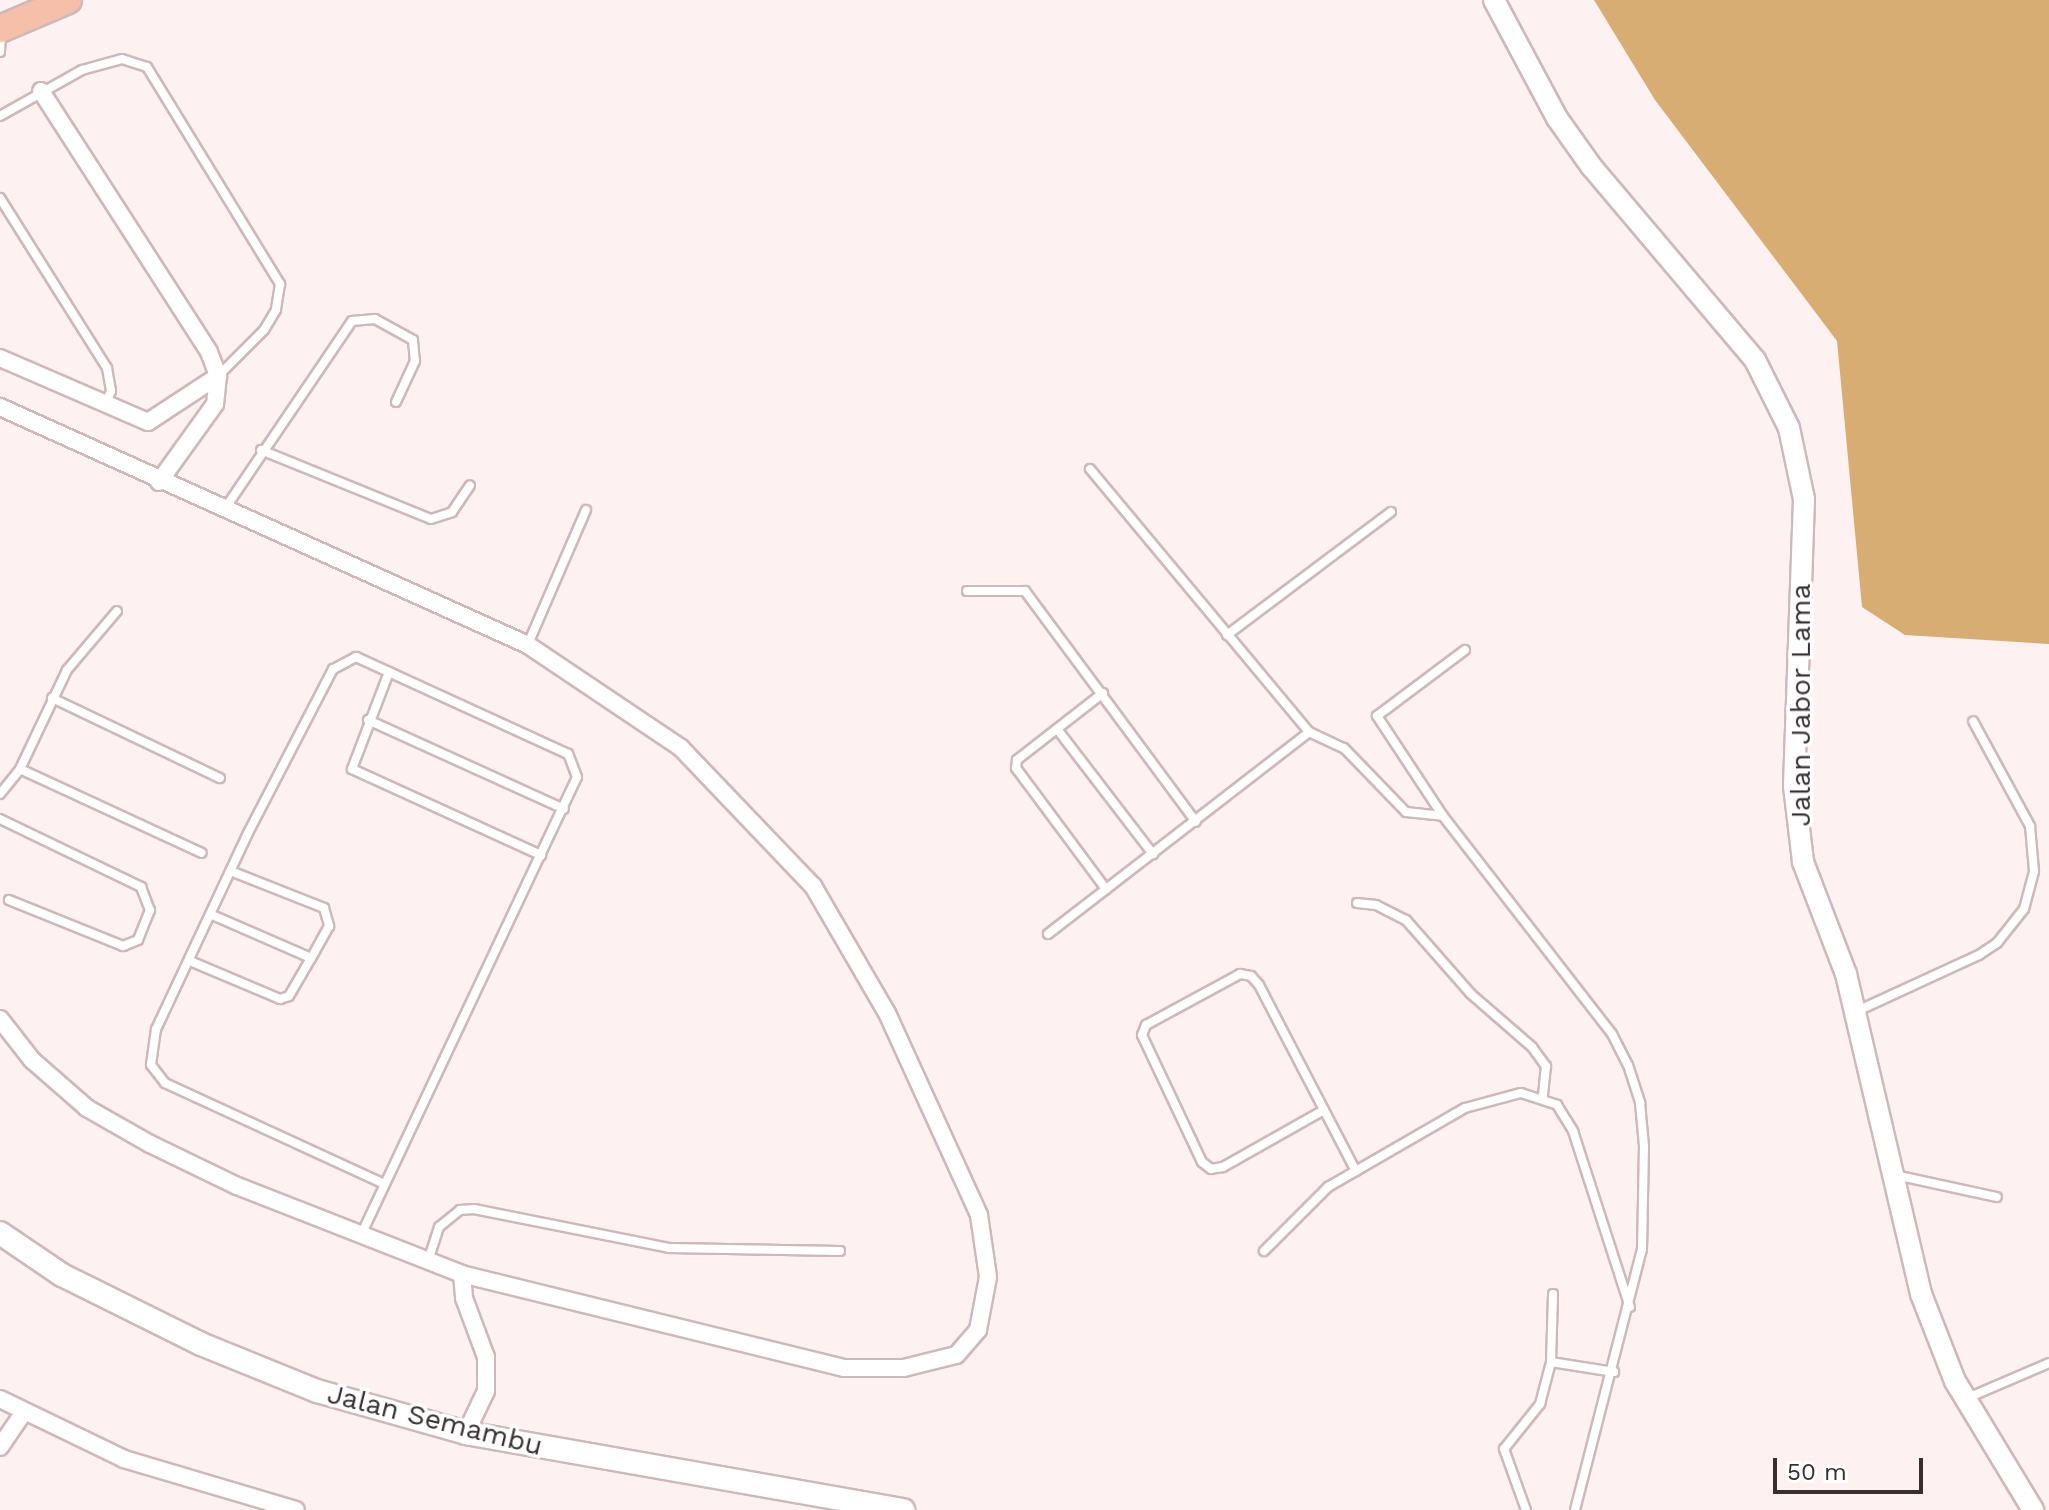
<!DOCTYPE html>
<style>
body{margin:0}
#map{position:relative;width:2049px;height:1510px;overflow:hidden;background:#fef1f2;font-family:"Work Sans",sans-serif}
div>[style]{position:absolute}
.forest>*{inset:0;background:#d8ad74}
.roads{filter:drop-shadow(2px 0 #ceb9ba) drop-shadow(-2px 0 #ceb9ba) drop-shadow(0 2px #ceb9ba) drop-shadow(0 -2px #ceb9ba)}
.service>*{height:8px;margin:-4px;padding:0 4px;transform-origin:4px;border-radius:4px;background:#fff}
.minor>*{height:16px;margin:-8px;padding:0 8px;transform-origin:8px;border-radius:8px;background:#fff}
.tertiary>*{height:20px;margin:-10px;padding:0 10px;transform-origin:10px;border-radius:10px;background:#fff}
.secondary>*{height:22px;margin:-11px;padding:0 11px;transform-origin:11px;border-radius:11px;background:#fff}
.trunk>*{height:26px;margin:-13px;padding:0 13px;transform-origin:13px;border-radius:13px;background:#f6bfaa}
span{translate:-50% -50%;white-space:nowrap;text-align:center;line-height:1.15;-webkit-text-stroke:7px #fff;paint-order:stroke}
.street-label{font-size:28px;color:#372f30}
.scale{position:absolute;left:1773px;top:1458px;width:150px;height:36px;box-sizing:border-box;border:4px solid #372f30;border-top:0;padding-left:10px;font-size:24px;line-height:28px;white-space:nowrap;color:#372f30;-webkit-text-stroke:6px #fff;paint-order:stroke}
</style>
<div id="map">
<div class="forest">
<div style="clip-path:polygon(1594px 0,2049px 0,2049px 644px,1905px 635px,1862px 607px,1837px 341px,1655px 100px)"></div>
</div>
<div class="roads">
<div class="service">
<div style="left:0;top:52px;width:18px;rotate:-87deg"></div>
<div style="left:0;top:116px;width:94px;rotate:-29.3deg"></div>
<div style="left:82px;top:70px;width:41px;rotate:-15.4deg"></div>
<div style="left:122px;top:59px;width:26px;rotate:18deg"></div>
<div style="left:147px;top:67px;width:255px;rotate:58.5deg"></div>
<div style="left:280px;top:284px;width:26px;rotate:99deg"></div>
<div style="left:276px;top:310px;width:23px;rotate:121deg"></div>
<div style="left:264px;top:330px;width:65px;rotate:135deg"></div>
<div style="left:0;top:198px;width:201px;rotate:57.8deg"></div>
<div style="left:107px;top:368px;width:23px;rotate:80deg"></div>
<div style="left:111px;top:391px;width:15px;rotate:113deg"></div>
<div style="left:261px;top:450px;width:183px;rotate:22.1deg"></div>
<div style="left:431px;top:519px;width:22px;rotate:-18deg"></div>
<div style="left:452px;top:512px;width:32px;rotate:-56deg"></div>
<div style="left:1090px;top:469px;width:342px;rotate:50.2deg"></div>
<div style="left:1309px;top:732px;width:38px;rotate:25deg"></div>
<div style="left:1344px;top:748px;width:89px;rotate:45.9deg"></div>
<div style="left:1406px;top:812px;width:37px;rotate:6deg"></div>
<div style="left:1443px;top:816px;width:276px;rotate:52.2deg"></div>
<div style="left:1612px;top:1034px;width:35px;rotate:63deg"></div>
<div style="left:1628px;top:1065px;width:40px;rotate:72deg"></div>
<div style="left:1640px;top:1103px;width:43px;rotate:84.7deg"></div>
<div style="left:1644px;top:1146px;width:103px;rotate:91.1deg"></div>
<div style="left:1642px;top:1249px;width:269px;rotate:104.4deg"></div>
<div style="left:224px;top:510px;width:228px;rotate:-55.9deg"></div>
<div style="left:352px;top:321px;width:23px;rotate:-5deg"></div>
<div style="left:375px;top:319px;width:43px;rotate:28.9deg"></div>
<div style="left:413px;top:340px;width:21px;rotate:85deg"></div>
<div style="left:415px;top:361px;width:45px;rotate:114.9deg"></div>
<div style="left:967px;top:591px;width:58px"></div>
<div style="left:1025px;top:591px;width:287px;rotate:53.5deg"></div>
<div style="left:1227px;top:635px;width:205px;rotate:-36.9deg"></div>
<div style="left:528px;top:644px;width:146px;rotate:-66.6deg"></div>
<div style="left:389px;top:672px;width:104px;rotate:110.9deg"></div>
<div style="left:352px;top:769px;width:208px;rotate:24.5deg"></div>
<div style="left:1103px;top:693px;width:109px;rotate:142.1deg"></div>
<div style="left:1017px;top:760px;width:8px;rotate:97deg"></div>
<div style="left:1016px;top:768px;width:151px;rotate:53.4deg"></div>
<div style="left:52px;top:698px;width:186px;rotate:25.5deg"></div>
<div style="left:368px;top:720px;width:215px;rotate:24.4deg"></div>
<div style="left:1057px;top:729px;width:158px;rotate:52.5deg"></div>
<div style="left:20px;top:769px;width:200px;rotate:24.8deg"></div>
<div style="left:0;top:794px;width:32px;rotate:-51deg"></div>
<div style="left:20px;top:769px;width:110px;rotate:-64.6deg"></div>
<div style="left:67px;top:670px;width:77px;rotate:-49.7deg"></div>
<div style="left:1443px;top:816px;width:120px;rotate:-123.4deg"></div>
<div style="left:1377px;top:716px;width:110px;rotate:-36.9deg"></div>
<div style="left:0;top:819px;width:157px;rotate:25.7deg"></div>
<div style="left:141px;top:887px;width:25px;rotate:69deg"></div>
<div style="left:150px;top:910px;width:32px;rotate:112deg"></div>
<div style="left:138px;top:940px;width:16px;rotate:158deg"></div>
<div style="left:123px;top:946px;width:123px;rotate:-158deg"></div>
<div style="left:233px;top:872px;width:98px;rotate:21.6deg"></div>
<div style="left:324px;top:908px;width:19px;rotate:74deg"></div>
<div style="left:329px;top:926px;width:37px;rotate:119deg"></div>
<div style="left:1357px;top:903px;width:19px;rotate:6deg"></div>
<div style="left:1376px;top:905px;width:34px;rotate:27deg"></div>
<div style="left:1406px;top:920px;width:98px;rotate:48.7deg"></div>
<div style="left:1471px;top:994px;width:81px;rotate:41deg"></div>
<div style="left:1532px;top:1047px;width:24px;rotate:54deg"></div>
<div style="left:1546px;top:1066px;width:30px;rotate:96deg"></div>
<div style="left:1048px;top:934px;width:330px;rotate:-37.7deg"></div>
<div style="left:190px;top:961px;width:98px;rotate:22.9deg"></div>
<div style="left:280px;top:999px;width:9px;rotate:-18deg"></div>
<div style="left:289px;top:996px;width:44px;rotate:-59.9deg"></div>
<div style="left:311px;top:958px;width:108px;rotate:-156.5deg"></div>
<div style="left:1855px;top:1012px;width:136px;rotate:-24.7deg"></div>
<div style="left:1979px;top:955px;width:22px;rotate:-34deg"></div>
<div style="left:1997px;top:943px;width:43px;rotate:-51.5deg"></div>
<div style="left:2024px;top:909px;width:39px;rotate:-75deg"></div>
<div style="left:2034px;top:871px;width:45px;rotate:-95.1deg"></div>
<div style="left:2030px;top:826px;width:119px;rotate:-118.5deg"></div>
<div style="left:1324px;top:1110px;width:116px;rotate:150.6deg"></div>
<div style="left:1223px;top:1167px;width:12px;rotate:171deg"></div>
<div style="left:1211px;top:1169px;width:11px;rotate:-142deg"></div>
<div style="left:1202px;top:1162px;width:140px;rotate:-115.3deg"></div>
<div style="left:1142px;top:1035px;width:11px;rotate:-68deg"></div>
<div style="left:1146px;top:1025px;width:107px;rotate:-28.5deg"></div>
<div style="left:1240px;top:974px;width:11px;rotate:10deg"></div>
<div style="left:1251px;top:976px;width:12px;rotate:48deg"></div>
<div style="left:1259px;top:985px;width:210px;rotate:62.5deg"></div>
<div style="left:1895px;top:1175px;width:104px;rotate:12.2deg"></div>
<div style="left:361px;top:1235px;width:506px;rotate:-64.75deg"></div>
<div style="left:577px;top:777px;width:25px;rotate:-111deg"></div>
<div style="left:568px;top:754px;width:233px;rotate:-155.4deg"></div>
<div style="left:356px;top:657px;width:26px;rotate:152deg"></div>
<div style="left:333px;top:669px;width:185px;rotate:117.4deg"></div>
<div style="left:248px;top:833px;width:217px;rotate:115.1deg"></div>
<div style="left:156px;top:1029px;width:36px;rotate:98deg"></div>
<div style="left:151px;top:1065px;width:23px;rotate:52deg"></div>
<div style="left:165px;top:1083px;width:239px;rotate:24.7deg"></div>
<div style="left:1264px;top:1251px;width:91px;rotate:-45deg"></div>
<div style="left:1328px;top:1187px;width:158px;rotate:-30deg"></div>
<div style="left:1465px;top:1108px;width:58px;rotate:-15deg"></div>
<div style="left:1521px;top:1093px;width:38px;rotate:18deg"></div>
<div style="left:1557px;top:1105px;width:31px;rotate:58deg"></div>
<div style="left:1573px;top:1131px;width:185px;rotate:72.1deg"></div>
<div style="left:428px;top:1261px;width:36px;rotate:-72deg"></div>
<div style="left:439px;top:1227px;width:27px;rotate:-39deg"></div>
<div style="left:460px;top:1210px;width:14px;rotate:-4deg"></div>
<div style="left:474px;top:1209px;width:200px;rotate:11.3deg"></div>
<div style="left:670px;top:1248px;width:170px;rotate:1deg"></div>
<div style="left:1551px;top:1362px;width:68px;rotate:-88.3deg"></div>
<div style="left:1965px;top:1399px;width:91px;rotate:-23.2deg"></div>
<div style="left:1526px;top:1510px;width:65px;rotate:-109.8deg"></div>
<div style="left:1504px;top:1449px;width:58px;rotate:-51.3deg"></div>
<div style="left:1540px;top:1404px;width:43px;rotate:-75.3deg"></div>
<div style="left:1551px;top:1362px;width:64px;rotate:9deg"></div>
</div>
<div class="minor">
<div style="left:41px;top:91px;width:310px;rotate:57.2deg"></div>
<div style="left:209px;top:352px;width:26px;rotate:69deg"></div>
<div style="left:218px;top:376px;width:28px;rotate:96deg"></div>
<div style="left:215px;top:404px;width:96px;rotate:125.7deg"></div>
<div style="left:0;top:358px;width:161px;rotate:23.4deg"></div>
<div style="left:148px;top:422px;width:84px;rotate:-33.3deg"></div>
<div style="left:0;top:407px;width:579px;rotate:24.26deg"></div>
<div style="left:528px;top:645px;width:184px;rotate:33.9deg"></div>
<div style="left:681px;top:748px;width:191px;rotate:46.3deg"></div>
<div style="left:813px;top:886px;width:147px;rotate:59.8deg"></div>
<div style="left:887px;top:1013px;width:222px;rotate:65.5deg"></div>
<div style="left:979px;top:1215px;width:63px;rotate:81.7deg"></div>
<div style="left:988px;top:1277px;width:54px;rotate:100.7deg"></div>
<div style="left:978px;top:1330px;width:33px;rotate:131deg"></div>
<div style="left:956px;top:1355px;width:54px;rotate:166deg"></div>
<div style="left:904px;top:1368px;width:60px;rotate:180deg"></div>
<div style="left:844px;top:1368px;width:393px;rotate:-166.2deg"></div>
<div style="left:462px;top:1274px;width:242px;rotate:-158.6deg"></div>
<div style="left:237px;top:1186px;width:97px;rotate:-154.2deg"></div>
<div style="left:150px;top:1144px;width:73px;rotate:-150.3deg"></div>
<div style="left:87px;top:1108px;width:73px;rotate:-138.9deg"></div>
<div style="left:32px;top:1060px;width:52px;rotate:-128deg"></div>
<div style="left:462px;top:1274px;width:24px;rotate:85deg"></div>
<div style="left:464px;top:1298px;width:63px;rotate:69.6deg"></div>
<div style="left:486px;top:1357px;width:34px;rotate:90deg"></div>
<div style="left:486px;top:1391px;width:47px;rotate:115.5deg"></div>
<div style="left:0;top:1399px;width:138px;rotate:25.8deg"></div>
<div style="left:124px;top:1459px;width:179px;rotate:16.5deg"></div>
<div style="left:0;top:1447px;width:42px;rotate:-55.6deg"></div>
</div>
<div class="tertiary">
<div style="left:1494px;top:0;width:134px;rotate:61.9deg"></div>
<div style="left:1557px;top:118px;width:59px;rotate:54.7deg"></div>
<div style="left:1591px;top:166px;width:254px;rotate:49.8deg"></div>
<div style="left:1755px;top:360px;width:76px;rotate:63.4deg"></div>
<div style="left:1789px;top:428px;width:73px;rotate:78.1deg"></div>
<div style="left:1804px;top:499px;width:287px;rotate:92deg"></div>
<div style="left:1794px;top:786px;width:77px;rotate:83.2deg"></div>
<div style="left:1803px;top:862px;width:120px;rotate:69deg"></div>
<div style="left:1846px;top:974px;width:329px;rotate:76.8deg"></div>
<div style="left:1921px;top:1294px;width:93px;rotate:68.7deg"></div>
<div style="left:1955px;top:1381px;width:151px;rotate:58.8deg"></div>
</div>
<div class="secondary">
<div style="left:0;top:1233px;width:75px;rotate:34.1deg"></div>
<div style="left:62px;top:1275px;width:155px;rotate:26.4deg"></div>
<div style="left:201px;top:1344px;width:125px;rotate:22.1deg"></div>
<div style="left:317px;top:1391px;width:155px;rotate:15.7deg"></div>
<div style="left:466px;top:1433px;width:444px;rotate:10deg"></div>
</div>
<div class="trunk">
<div style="left:0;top:29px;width:74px;rotate:-23.1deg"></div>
</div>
</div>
<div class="street-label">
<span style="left:1801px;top:705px;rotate:-90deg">Jalan Jabor Lama</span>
<span style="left:435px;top:1420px;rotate:14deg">Jalan Semambu</span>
</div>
<div class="scale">50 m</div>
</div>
